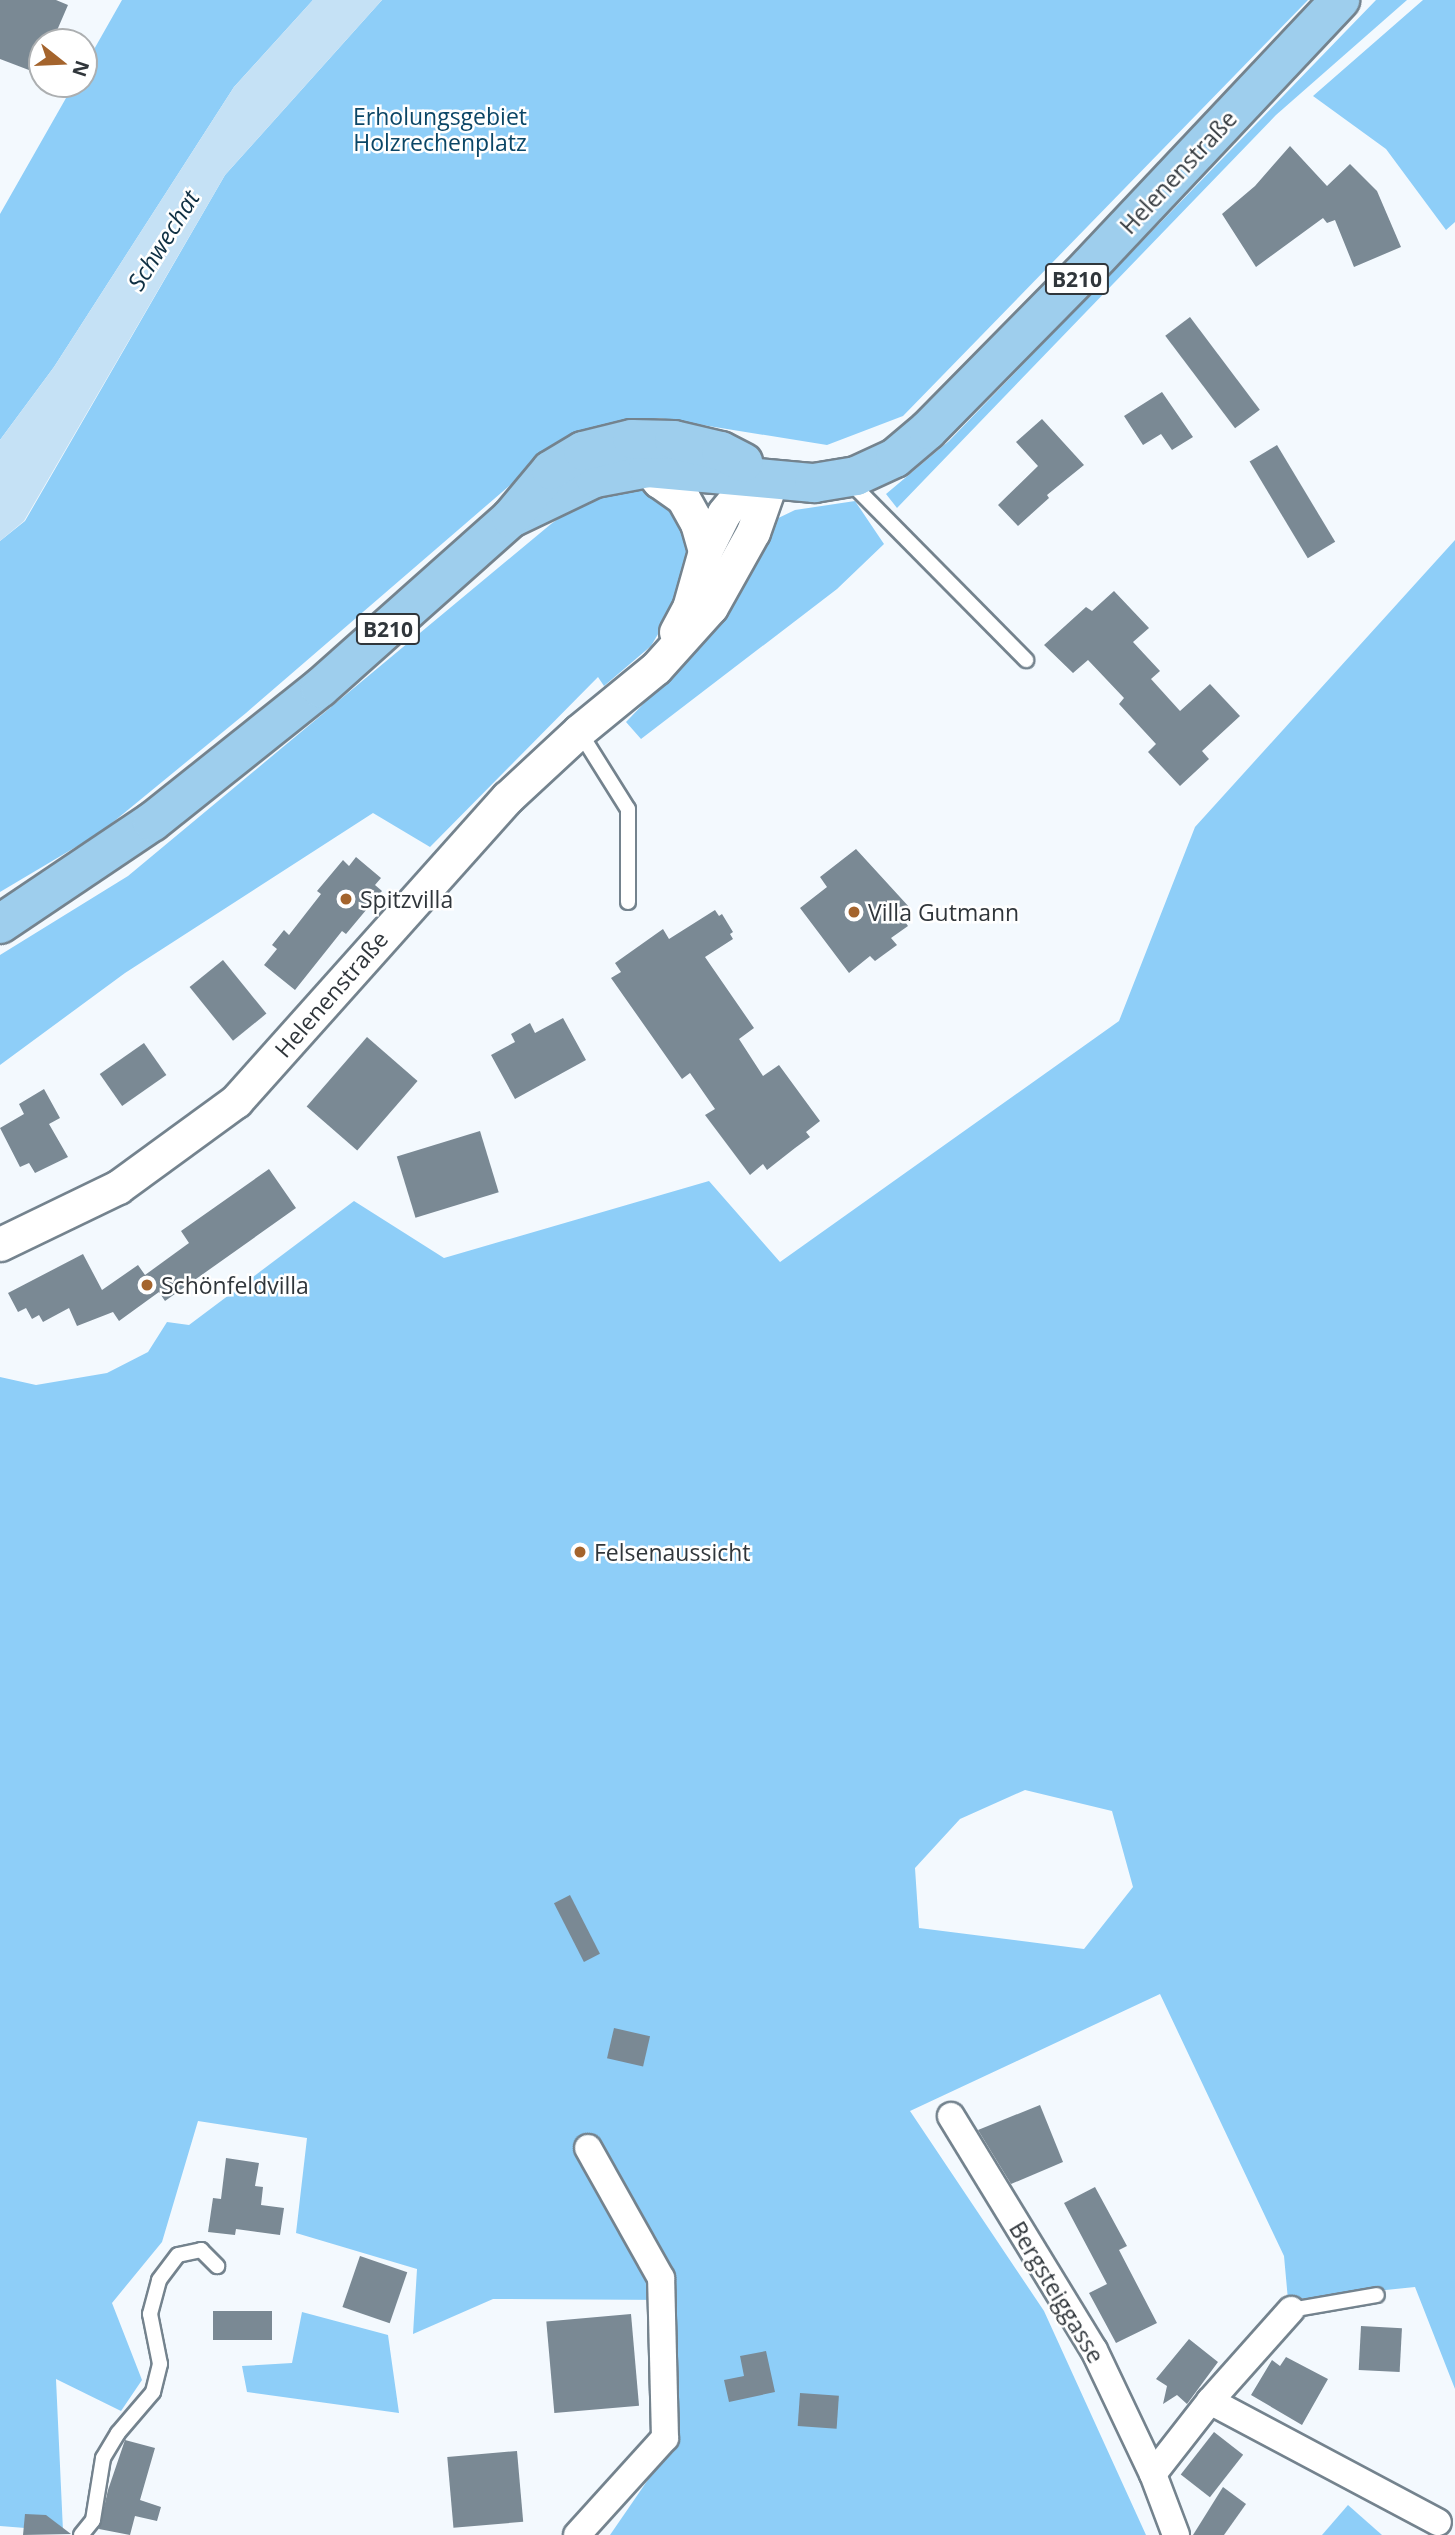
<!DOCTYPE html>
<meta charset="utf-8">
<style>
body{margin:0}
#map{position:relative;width:1455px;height:2535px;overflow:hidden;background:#f3f9fe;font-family:"Open Sans",sans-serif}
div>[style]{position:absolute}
.green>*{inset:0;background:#8ecef8}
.water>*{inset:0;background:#c5e1f5}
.building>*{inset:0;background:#7a8994;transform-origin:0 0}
.roads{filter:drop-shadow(2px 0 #74838e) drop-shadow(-2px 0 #74838e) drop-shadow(0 2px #74838e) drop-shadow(0 -2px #74838e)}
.service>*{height:14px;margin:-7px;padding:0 7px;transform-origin:7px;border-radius:7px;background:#fff}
.minor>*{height:26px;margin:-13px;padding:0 13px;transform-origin:13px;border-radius:13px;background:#fff}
.tertiary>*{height:33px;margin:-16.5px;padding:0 16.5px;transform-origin:16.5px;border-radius:16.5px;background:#fff}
.primary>*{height:38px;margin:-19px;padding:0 19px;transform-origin:19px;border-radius:19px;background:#9eceed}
.dots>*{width:19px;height:19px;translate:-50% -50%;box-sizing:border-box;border:4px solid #fff;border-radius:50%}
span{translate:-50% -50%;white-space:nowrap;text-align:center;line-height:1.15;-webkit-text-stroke:5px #fff;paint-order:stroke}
.shield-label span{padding:2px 5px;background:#fff;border:2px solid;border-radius:5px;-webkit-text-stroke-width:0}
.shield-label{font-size:21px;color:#30363b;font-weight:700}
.park-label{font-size:23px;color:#0b4666}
.street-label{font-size:23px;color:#30363b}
.poi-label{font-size:23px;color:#30363b}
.left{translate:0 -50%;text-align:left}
.water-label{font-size:24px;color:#0f3043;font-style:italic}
.north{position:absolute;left:28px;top:28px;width:70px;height:70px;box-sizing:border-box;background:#fff;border:2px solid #acafb1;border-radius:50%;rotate:108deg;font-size:19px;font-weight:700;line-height:28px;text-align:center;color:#30363b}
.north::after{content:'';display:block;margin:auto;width:24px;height:32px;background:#a4642d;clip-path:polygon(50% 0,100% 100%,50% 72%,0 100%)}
</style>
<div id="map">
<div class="green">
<div style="clip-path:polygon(122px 0,313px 0,234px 87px,54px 367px,0 440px,0 214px,74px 84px,84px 84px,84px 67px)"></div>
<div style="clip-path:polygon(382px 0,1308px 0,903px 416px,827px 445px,659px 418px,567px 436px,246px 713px,101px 832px,0 892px,0 541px,25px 521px,225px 175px)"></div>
<div style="clip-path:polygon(1376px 0,1407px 0,1276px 115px,897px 508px,886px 494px,949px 441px)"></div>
<div style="clip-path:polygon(1423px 0,1455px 0,1455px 222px,1446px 230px,1386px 149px,1313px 96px)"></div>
<div style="clip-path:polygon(629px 486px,662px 497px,683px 526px,691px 547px,674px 607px,651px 646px,604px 686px,598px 677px,430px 847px,373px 813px,125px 973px,0 1065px,0 955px,128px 876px,551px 524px,593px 494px)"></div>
<div style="clip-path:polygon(855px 501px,884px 544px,837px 589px,641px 739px,626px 722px,696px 649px,770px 522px,795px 510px)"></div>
<div style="clip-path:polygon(evenodd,1455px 540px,1455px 2389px,1415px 2287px,1288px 2300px,1284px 2256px,1160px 1994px,910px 2111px,1044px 2311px,1146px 2535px,610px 2535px,676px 2439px,670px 2300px,493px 2299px,413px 2334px,417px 2269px,296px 2233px,307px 2138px,198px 2121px,162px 2242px,112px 2303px,142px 2380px,121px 2411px,56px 2379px,63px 2531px,0 2526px,0 1377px,36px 1385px,107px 1373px,148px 1352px,167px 1322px,189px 1325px,354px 1201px,444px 1258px,709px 1181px,780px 1262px,1119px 1021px,1195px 827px,1455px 540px,1025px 1790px,1112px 1811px,1133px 1887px,1084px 1949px,919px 1928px,915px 1868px,960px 1819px,1025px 1790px)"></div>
<div style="clip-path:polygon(302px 2312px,388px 2335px,399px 2413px,247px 2392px,242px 2366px,292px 2363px)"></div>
<div style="clip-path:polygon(1348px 2505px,1382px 2535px,1322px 2535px)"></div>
</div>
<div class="water">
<div style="clip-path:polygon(313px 0,382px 0,225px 175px,24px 521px,0 541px,0 440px,54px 367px,234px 87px)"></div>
</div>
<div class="building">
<div style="clip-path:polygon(0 0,56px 0,68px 5px,52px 42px,42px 42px,42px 75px,0 59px)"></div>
<div style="clip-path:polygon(1290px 146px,1327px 186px,1350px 164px,1377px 191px,1401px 247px,1354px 267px,1335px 220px,1327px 223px,1323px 218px,1256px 267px,1222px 214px,1255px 186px)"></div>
<div style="left:1190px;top:317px;width:116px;height:31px;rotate:53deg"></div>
<div style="clip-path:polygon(1162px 392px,1193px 437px,1172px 450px,1161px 434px,1143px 445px,1124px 416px)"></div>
<div style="clip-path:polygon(1042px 419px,1084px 465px,1047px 495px,1049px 498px,1018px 526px,998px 505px,1038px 466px,1016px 442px)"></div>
<div style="left:1277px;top:445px;width:113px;height:32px;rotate:59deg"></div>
<div style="clip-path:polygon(1114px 591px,1149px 628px,1133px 642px,1160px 671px,1151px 679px,1180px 711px,1210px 684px,1240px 716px,1202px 751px,1209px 759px,1180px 786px,1148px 752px,1156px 744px,1119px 704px,1124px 698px,1088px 660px,1073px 673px,1044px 645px,1086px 607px,1092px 611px)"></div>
<div style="clip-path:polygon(856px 849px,910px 908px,901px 916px,908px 926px,891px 938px,897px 945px,875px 961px,870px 956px,849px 973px,800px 908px,827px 887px,820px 877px)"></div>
<div style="clip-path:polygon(356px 857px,381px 878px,375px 885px,382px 891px,346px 934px,342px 931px,295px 990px,264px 965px,277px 949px,272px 945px,284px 930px,289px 935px,321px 894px,317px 891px,343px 860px,349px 866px)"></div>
<div style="clip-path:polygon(715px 910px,719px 916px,722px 914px,733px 932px,730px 934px,733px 939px,705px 957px,754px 1028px,739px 1039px,763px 1076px,779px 1065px,820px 1121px,806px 1132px,810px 1137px,795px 1148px,767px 1170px,763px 1164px,750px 1175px,705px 1115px,715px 1109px,690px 1073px,682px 1079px,611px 978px,621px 972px,615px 963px,663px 929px,669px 939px)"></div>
<div style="left:223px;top:960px;width:69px;height:43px;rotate:51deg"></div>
<div style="clip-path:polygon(563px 1018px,586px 1060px,515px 1099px,491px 1055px,515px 1042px,511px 1034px,530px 1023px,535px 1033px)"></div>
<div style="left:367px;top:1037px;width:67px;height:92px;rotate:41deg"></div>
<div style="left:144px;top:1043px;width:39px;height:54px;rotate:55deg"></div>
<div style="clip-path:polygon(44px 1089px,60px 1118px,49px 1124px,68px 1157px,35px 1173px,29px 1163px,20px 1167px,0 1128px,24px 1114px,19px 1104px)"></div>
<div style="left:480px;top:1131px;width:64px;height:87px;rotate:73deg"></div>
<div style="clip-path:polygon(269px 1169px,296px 1208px,165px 1301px,159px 1292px,119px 1321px,113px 1312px,77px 1326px,69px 1308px,43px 1322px,39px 1315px,32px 1319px,26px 1308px,18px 1312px,8px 1293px,83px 1254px,102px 1290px,138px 1265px,145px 1275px,189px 1243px,181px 1231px)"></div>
<div style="left:570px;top:1895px;width:66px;height:18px;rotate:63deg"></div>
<div style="left:614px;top:2028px;width:37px;height:31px;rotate:13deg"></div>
<div style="clip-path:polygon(1040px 2105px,1063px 2162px,1011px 2184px,978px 2130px)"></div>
<div style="clip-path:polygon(226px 2158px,259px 2163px,255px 2186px,263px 2187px,261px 2205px,284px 2208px,280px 2235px,236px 2229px,235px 2235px,208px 2232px,213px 2198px,221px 2199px)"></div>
<div style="clip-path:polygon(1095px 2187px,1127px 2246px,1119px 2250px,1157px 2323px,1116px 2343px,1089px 2293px,1107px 2284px,1064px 2203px)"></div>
<div style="left:360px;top:2256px;width:50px;height:54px;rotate:19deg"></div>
<div style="left:213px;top:2311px;width:59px;height:29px"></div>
<div style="left:631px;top:2314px;width:92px;height:85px;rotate:85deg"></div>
<div style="left:1361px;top:2326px;width:41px;height:44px;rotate:3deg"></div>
<div style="clip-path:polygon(1189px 2339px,1218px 2362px,1187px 2404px,1177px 2395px,1163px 2404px,1167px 2386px,1156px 2379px)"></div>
<div style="clip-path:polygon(766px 2351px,775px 2392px,729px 2402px,724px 2380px,744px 2376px,740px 2356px)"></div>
<div style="clip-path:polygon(1286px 2357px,1328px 2379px,1302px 2425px,1251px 2395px,1272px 2360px,1280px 2366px)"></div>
<div style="left:800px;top:2393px;width:39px;height:33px;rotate:4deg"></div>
<div style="left:1214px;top:2432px;width:37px;height:54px;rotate:38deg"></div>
<div style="clip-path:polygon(125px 2440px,155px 2448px,140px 2500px,161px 2507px,157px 2521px,135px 2516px,130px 2535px,99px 2529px,108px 2490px)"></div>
<div style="left:517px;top:2451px;width:71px;height:70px;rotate:85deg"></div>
<div style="clip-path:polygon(1223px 2487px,1246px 2504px,1224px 2535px,1193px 2535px)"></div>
<div style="clip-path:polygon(25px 2514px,46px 2515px,71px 2534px,23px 2535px)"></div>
</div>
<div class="roads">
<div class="service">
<div style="left:849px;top:481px;width:252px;rotate:45.3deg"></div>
<div style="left:579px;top:731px;width:92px;rotate:57.9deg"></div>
<div style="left:628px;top:809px;width:93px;rotate:90deg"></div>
<div style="left:1291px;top:2310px;width:87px;rotate:-9.9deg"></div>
<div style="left:81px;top:2535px;width:19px;rotate:-51deg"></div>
<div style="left:93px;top:2520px;width:63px;rotate:-80.8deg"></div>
<div style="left:103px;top:2458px;width:29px;rotate:-59deg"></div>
<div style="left:118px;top:2433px;width:54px;rotate:-49.5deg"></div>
<div style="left:153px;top:2392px;width:29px;rotate:-76deg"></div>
<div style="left:160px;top:2364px;width:51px;rotate:-101.3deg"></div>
<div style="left:150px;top:2314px;width:35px;rotate:-75deg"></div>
<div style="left:159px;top:2280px;width:31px;rotate:-53deg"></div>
<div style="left:178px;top:2255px;width:24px;rotate:-12deg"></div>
<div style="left:201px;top:2250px;width:23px;rotate:45deg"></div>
</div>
<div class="minor">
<div style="left:951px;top:2116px;width:274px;rotate:58.6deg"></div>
<div style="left:1094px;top:2350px;width:137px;rotate:64.6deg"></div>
<div style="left:1153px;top:2474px;width:65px;rotate:69.3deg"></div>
<div style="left:1210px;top:2401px;width:258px;rotate:28deg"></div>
<div style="left:1153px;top:2474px;width:93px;rotate:-52deg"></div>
<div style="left:1210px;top:2401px;width:122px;rotate:-48.3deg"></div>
<div style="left:577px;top:2535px;width:131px;rotate:-47.8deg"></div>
<div style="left:665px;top:2438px;width:160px;rotate:-91.4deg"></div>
<div style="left:661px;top:2278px;width:149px;rotate:-119.3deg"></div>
</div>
<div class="tertiary">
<div style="left:648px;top:468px;width:17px;rotate:50deg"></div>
<div style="left:659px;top:481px;width:29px;rotate:35deg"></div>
<div style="left:683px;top:498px;width:29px;rotate:61deg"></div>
<div style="left:697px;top:523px;width:29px;rotate:74deg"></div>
<div style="left:676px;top:632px;width:27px;rotate:-62deg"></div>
<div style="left:689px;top:608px;width:59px;rotate:-74.3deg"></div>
<div style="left:705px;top:551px;width:42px;rotate:-63.4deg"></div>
<div style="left:724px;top:513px;width:22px;rotate:-51deg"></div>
<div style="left:738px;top:496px;width:38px;rotate:-28deg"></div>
<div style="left:0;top:1244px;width:131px;rotate:-25.8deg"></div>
<div style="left:118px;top:1187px;width:146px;rotate:-36.1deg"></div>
<div style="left:236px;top:1101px;width:407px;rotate:-48.2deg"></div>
<div style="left:507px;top:798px;width:98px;rotate:-42.9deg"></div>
<div style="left:579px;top:731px;width:99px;rotate:-39.3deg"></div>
<div style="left:656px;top:668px;width:82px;rotate:-48deg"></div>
<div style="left:711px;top:607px;width:86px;rotate:-60.8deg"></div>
<div style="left:753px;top:532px;width:57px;rotate:-70.6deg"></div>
</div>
<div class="primary">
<div style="left:511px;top:518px;width:93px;rotate:-25.5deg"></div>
<div style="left:595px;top:478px;width:54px;rotate:-10.7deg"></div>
<div style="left:648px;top:468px;width:167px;rotate:5.2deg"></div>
<div style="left:814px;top:483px;width:43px;rotate:-9.5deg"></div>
<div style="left:856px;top:476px;width:43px;rotate:-24.8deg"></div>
<div style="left:895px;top:458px;width:43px;rotate:-40.3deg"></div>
<div style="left:928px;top:430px;width:218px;rotate:-45.4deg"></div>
<div style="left:1081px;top:275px;width:378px;rotate:-46.7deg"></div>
<div style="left:0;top:924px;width:183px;rotate:-33.9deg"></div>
<div style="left:152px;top:822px;width:215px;rotate:-38.6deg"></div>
<div style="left:320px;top:688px;width:256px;rotate:-41.7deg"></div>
<div style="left:511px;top:518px;width:62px;rotate:-50.2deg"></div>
<div style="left:551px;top:470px;width:37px;rotate:-31deg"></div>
<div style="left:583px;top:451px;width:50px;rotate:-13.8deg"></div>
<div style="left:632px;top:439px;width:42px;rotate:1.4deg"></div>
<div style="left:674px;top:440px;width:48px;rotate:13.2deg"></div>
<div style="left:721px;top:451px;width:25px;rotate:27deg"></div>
</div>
</div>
<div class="dots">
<div style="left:346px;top:899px;background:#a4642d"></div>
<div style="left:854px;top:912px;background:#a4642d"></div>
<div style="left:147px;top:1285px;background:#a4642d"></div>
<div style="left:580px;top:1552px;background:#a4642d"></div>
</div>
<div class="shield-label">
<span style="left:1077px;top:279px">B210</span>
<span style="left:388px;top:629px">B210</span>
</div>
<div class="park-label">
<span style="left:440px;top:129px">Erholungsgebiet<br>Holzrechenplatz</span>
</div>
<div class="street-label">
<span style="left:1178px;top:172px;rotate:-47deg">Helenenstraße</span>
<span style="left:331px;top:994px;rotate:-49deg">Helenenstraße</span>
<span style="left:1057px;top:2292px;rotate:59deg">Bergsteiggasse</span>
</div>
<div class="poi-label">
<span class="left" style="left:360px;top:899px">Spitzvilla</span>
<span class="left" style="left:868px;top:912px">Villa Gutmann</span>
<span class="left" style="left:161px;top:1285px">Schönfeldvilla</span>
<span class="left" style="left:594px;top:1552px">Felsenaussicht</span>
</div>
<div class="water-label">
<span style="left:163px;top:240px;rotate:-58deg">Schwechat</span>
</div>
<div class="north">N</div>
</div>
